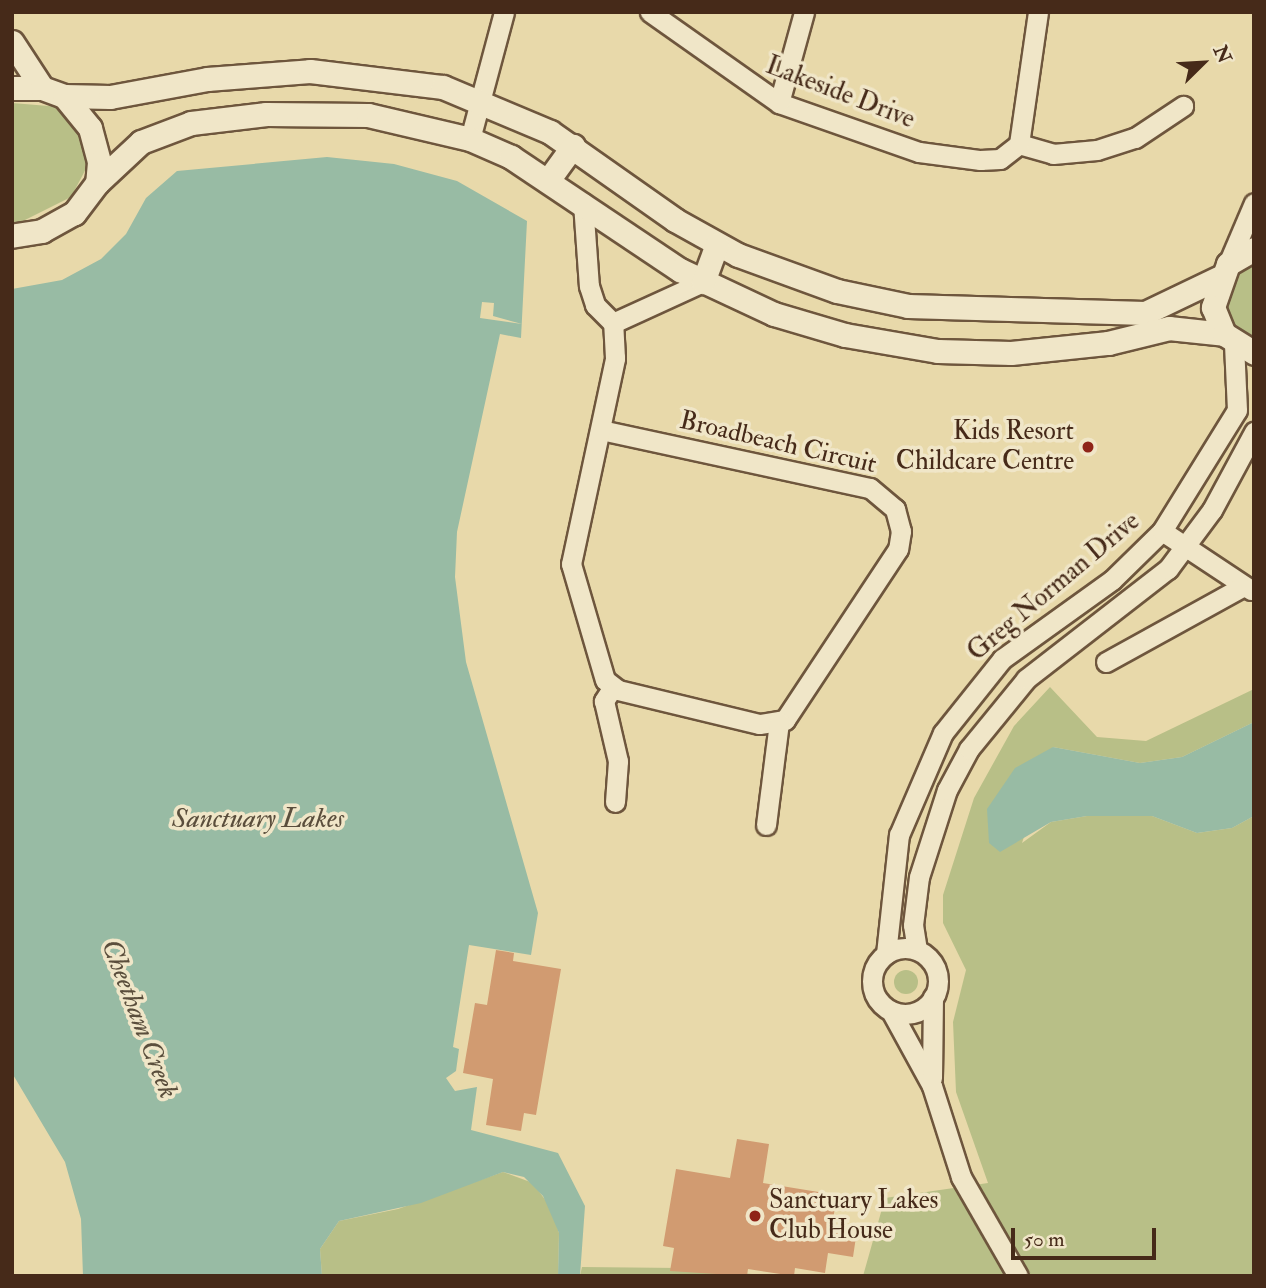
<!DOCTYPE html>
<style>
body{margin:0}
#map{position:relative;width:1266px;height:1288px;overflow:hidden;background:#e8d9aa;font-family:"IM FELL Double Pica",serif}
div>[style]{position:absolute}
.green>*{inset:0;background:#b8bf87}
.round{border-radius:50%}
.water>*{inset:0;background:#98bba4}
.pier>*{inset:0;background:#e8d9aa}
.building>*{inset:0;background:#d19b71}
.roads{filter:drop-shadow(2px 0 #6e563d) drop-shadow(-2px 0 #6e563d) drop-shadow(0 2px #6e563d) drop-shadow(0 -2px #6e563d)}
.minor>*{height:19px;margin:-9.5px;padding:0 9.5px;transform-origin:9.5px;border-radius:9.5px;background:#f0e6c8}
.minor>.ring{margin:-9.5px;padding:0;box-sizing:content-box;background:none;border:19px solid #f0e6c8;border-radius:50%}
.tertiary>*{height:23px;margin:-11.5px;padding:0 11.5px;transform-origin:11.5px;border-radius:11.5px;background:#f0e6c8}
.dots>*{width:19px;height:19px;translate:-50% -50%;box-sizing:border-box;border:4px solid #f0e6c8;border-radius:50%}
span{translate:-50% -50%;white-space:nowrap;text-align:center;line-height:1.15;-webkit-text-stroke:7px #f0e6c8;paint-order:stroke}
.street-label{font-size:26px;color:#462a19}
.poi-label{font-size:26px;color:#462a19}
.right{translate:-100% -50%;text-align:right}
.left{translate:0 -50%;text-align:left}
.water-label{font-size:28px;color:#5a4e3c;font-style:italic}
.frame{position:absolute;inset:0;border:14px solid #462a19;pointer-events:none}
.north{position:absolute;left:1168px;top:28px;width:70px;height:70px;-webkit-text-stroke:5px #f0e6c8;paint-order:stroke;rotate:66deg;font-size:19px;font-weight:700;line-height:28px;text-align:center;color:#462a19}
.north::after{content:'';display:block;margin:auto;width:24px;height:32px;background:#462a19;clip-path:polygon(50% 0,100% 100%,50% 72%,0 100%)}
.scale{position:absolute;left:1011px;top:1228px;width:145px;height:32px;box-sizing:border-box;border:4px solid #462a19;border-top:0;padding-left:9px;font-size:21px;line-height:24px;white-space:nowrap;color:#462a19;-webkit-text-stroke:5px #f0e6c8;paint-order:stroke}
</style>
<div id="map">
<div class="green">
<div style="clip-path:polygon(12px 103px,61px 107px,85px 133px,88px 165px,71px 197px,21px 222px,12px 222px)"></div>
<div style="clip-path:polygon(1254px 261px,1254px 341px,1234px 327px,1225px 302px,1233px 276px)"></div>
<div style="clip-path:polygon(1050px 687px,1097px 737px,1146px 741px,1254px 689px,1254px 722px,1182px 757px,1140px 763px,1053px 747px,1022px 843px,1051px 822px,1087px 816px,1152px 816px,1197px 833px,1232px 828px,1254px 816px,1254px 1276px,863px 1276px,885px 1198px,988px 1183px,956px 1092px,953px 1022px,966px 970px,943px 923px,943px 895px,974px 798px,1014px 726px)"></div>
<div class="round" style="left:894px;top:970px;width:24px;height:24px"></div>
<div style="clip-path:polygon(503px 1172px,533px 1183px,551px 1208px,559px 1233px,558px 1276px,322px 1276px,320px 1249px,339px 1221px,398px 1209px)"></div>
<div style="clip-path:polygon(582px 1267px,680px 1268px,775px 1276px,580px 1276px)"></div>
</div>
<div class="water">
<div style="clip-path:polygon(327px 157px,394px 164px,457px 181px,527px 221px,521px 338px,500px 334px,457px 532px,455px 577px,466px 662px,538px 913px,531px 955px,469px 945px,453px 1047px,459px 1049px,456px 1071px,446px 1078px,455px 1091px,477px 1087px,471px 1130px,558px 1153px,585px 1206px,580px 1276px,558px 1276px,559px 1233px,543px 1196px,524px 1177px,503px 1172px,421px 1203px,339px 1221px,320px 1249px,322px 1276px,83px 1276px,81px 1219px,65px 1162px,12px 1073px,12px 289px,62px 280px,101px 259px,126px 234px,146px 198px,177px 171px)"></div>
<div style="clip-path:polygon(1254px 722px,1254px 816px,1232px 828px,1197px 833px,1152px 816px,1087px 816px,1051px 822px,1000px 852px,989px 843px,987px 809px,1015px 768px,1053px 747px,1140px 763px,1182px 757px)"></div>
</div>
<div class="pier">
<div style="clip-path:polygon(482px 302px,494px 303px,493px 316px,522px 324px,480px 318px)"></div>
</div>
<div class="building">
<div style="clip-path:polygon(496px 950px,514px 953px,513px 961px,561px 969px,536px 1115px,524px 1113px,521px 1131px,486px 1125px,493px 1079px,463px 1073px,475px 1003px,487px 1005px)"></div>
<div style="clip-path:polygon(737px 1139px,769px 1144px,763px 1183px,837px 1195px,831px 1232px,856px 1237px,853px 1257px,828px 1253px,825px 1273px,795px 1268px,794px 1276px,748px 1269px,747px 1276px,670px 1271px,674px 1248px,663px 1246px,676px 1169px,730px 1178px)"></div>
</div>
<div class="roads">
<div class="minor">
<div style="left:650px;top:12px;width:158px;rotate:35.2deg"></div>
<div style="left:779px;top:103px;width:148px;rotate:19.3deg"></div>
<div style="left:919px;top:152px;width:62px;rotate:7.5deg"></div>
<div style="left:980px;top:160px;width:20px;rotate:-3deg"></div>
<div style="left:1000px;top:159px;width:24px;rotate:-38deg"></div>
<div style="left:1019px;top:144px;width:35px;rotate:16deg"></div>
<div style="left:1053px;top:154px;width:44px;rotate:-5.2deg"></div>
<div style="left:1097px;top:150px;width:40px;rotate:-18deg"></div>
<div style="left:1135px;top:138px;width:58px;rotate:-33.7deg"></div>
<div style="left:779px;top:103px;width:94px;rotate:-74.6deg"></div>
<div style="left:470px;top:139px;width:131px;rotate:-75deg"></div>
<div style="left:1019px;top:144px;width:133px;rotate:-81.8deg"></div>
<div style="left:583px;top:203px;width:83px;rotate:85.9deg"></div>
<div style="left:589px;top:286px;width:20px;rotate:72deg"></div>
<div style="left:595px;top:305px;width:25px;rotate:45deg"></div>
<div style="left:613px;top:323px;width:99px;rotate:-24.5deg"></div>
<div style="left:1228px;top:264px;width:66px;rotate:-66.9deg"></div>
<div style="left:601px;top:430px;width:275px;rotate:12.2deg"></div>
<div style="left:870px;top:488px;width:33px;rotate:40deg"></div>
<div style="left:895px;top:509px;width:23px;rotate:75deg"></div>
<div style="left:901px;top:531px;width:18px;rotate:99deg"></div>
<div style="left:898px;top:549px;width:205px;rotate:123.5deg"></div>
<div style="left:785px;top:720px;width:26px;rotate:171deg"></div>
<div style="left:759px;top:724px;width:145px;rotate:-166.4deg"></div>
<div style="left:618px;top:690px;width:16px;rotate:-142deg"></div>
<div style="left:605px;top:680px;width:121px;rotate:-106.3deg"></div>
<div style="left:571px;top:564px;width:211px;rotate:-77.9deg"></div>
<div style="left:615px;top:358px;width:35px;rotate:-93deg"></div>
<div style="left:1162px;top:531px;width:107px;rotate:33.5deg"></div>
<div style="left:1106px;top:662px;width:155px;rotate:-28.9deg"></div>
<div style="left:613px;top:687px;width:17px;rotate:123deg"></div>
<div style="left:604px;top:701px;width:62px;rotate:76.9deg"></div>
<div style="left:618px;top:761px;width:41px;rotate:94.2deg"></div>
<div style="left:766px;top:825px;width:104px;rotate:-82.8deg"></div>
<div class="ring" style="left:872px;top:948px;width:47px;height:47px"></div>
<div style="left:917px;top:950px;width:25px;rotate:-99deg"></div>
<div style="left:913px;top:925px;width:48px;rotate:-82.9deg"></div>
<div style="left:919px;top:877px;width:91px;rotate:-72.2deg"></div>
<div style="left:947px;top:790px;width:47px;rotate:-61.8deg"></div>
<div style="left:969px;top:749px;width:90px;rotate:-50.8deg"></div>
<div style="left:1026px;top:679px;width:180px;rotate:-37.8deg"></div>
<div style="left:1168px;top:569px;width:74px;rotate:-53.3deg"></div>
<div style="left:1212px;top:510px;width:89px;rotate:-61.7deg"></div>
<div style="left:886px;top:954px;width:120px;rotate:-83.8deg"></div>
<div style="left:899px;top:835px;width:111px;rotate:-66.7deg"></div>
<div style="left:943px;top:733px;width:95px;rotate:-51.4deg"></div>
<div style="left:1002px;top:659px;width:135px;rotate:-35.7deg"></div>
<div style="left:1112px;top:580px;width:70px;rotate:-44.4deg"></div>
<div style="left:1162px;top:531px;width:142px;rotate:-58.2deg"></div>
<div style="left:1237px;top:410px;width:66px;rotate:-92.6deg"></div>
<div style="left:891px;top:1011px;width:85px;rotate:61.3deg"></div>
<div style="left:932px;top:1086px;width:96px;rotate:72.3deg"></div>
<div style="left:961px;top:1177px;width:114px;rotate:60.1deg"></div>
<div style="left:932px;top:1078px;width:81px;rotate:-89.3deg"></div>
</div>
<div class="tertiary">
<div style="left:12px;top:42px;width:55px;rotate:56.9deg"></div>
<div style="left:12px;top:88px;width:30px"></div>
<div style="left:42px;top:88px;width:23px;rotate:20deg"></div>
<div style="left:64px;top:96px;width:41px;rotate:50.9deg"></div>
<div style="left:90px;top:128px;width:35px;rotate:75deg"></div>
<div style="left:99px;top:162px;width:21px;rotate:95deg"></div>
<div style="left:97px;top:183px;width:38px;rotate:127deg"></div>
<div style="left:74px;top:213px;width:37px;rotate:151deg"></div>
<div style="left:42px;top:231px;width:30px;rotate:171deg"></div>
<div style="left:64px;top:96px;width:46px;rotate:1.2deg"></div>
<div style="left:110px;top:97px;width:99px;rotate:-10.5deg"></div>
<div style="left:207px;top:79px;width:103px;rotate:-4.4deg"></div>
<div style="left:310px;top:71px;width:134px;rotate:6.9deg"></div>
<div style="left:443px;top:87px;width:116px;rotate:22.8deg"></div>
<div style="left:550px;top:132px;width:153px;rotate:35.1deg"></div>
<div style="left:675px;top:220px;width:72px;rotate:29.1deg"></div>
<div style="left:738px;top:255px;width:105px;rotate:20deg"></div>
<div style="left:837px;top:291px;width:73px;rotate:11.9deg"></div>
<div style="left:908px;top:306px;width:237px;rotate:1.7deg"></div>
<div style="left:1145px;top:313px;width:81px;rotate:-25.6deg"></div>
<div style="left:549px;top:179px;width:41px;rotate:-54deg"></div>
<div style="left:97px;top:183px;width:60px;rotate:-43deg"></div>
<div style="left:141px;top:142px;width:53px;rotate:-20.8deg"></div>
<div style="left:191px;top:123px;width:76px;rotate:-6.8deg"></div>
<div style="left:266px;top:114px;width:102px;rotate:0.6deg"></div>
<div style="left:368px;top:115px;width:105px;rotate:13.2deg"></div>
<div style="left:470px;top:139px;width:45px;rotate:23.7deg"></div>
<div style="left:511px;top:157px;width:203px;rotate:33.8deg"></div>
<div style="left:680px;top:270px;width:104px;rotate:25.1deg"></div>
<div style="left:774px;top:314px;width:74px;rotate:16.5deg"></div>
<div style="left:845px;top:335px;width:94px;rotate:9.8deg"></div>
<div style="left:938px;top:351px;width:73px;rotate:1.6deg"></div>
<div style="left:1011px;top:353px;width:98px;rotate:-5.9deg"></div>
<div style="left:1108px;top:343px;width:63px;rotate:-13.8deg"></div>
<div style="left:1169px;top:328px;width:55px;rotate:6.2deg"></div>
<div style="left:1254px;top:249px;width:30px;rotate:150deg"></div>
<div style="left:1228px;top:264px;width:46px;rotate:109.2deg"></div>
<div style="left:1213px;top:307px;width:29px;rotate:68deg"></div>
<div style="left:1224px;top:334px;width:36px;rotate:32deg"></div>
<div style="left:703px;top:282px;width:40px;rotate:-69.8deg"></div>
</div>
</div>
<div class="dots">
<div style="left:1088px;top:447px;background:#8f2418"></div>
<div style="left:755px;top:1216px;background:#8f2418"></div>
</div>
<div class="street-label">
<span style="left:840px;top:93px;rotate:21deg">Lakeside Drive</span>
<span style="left:778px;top:443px;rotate:13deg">Broadbeach Circuit</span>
<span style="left:1054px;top:587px;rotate:-40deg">Greg Norman Drive</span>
</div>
<div class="poi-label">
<span class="right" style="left:1074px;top:447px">Kids Resort<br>Childcare Centre</span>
<span class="left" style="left:769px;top:1216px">Sanctuary Lakes<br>Club House</span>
</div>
<div class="water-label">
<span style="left:258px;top:819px">Sanctuary Lakes</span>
<span style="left:139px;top:1019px;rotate:69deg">Cheetham Creek</span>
</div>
<div class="frame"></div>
<div class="north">N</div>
<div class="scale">50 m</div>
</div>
